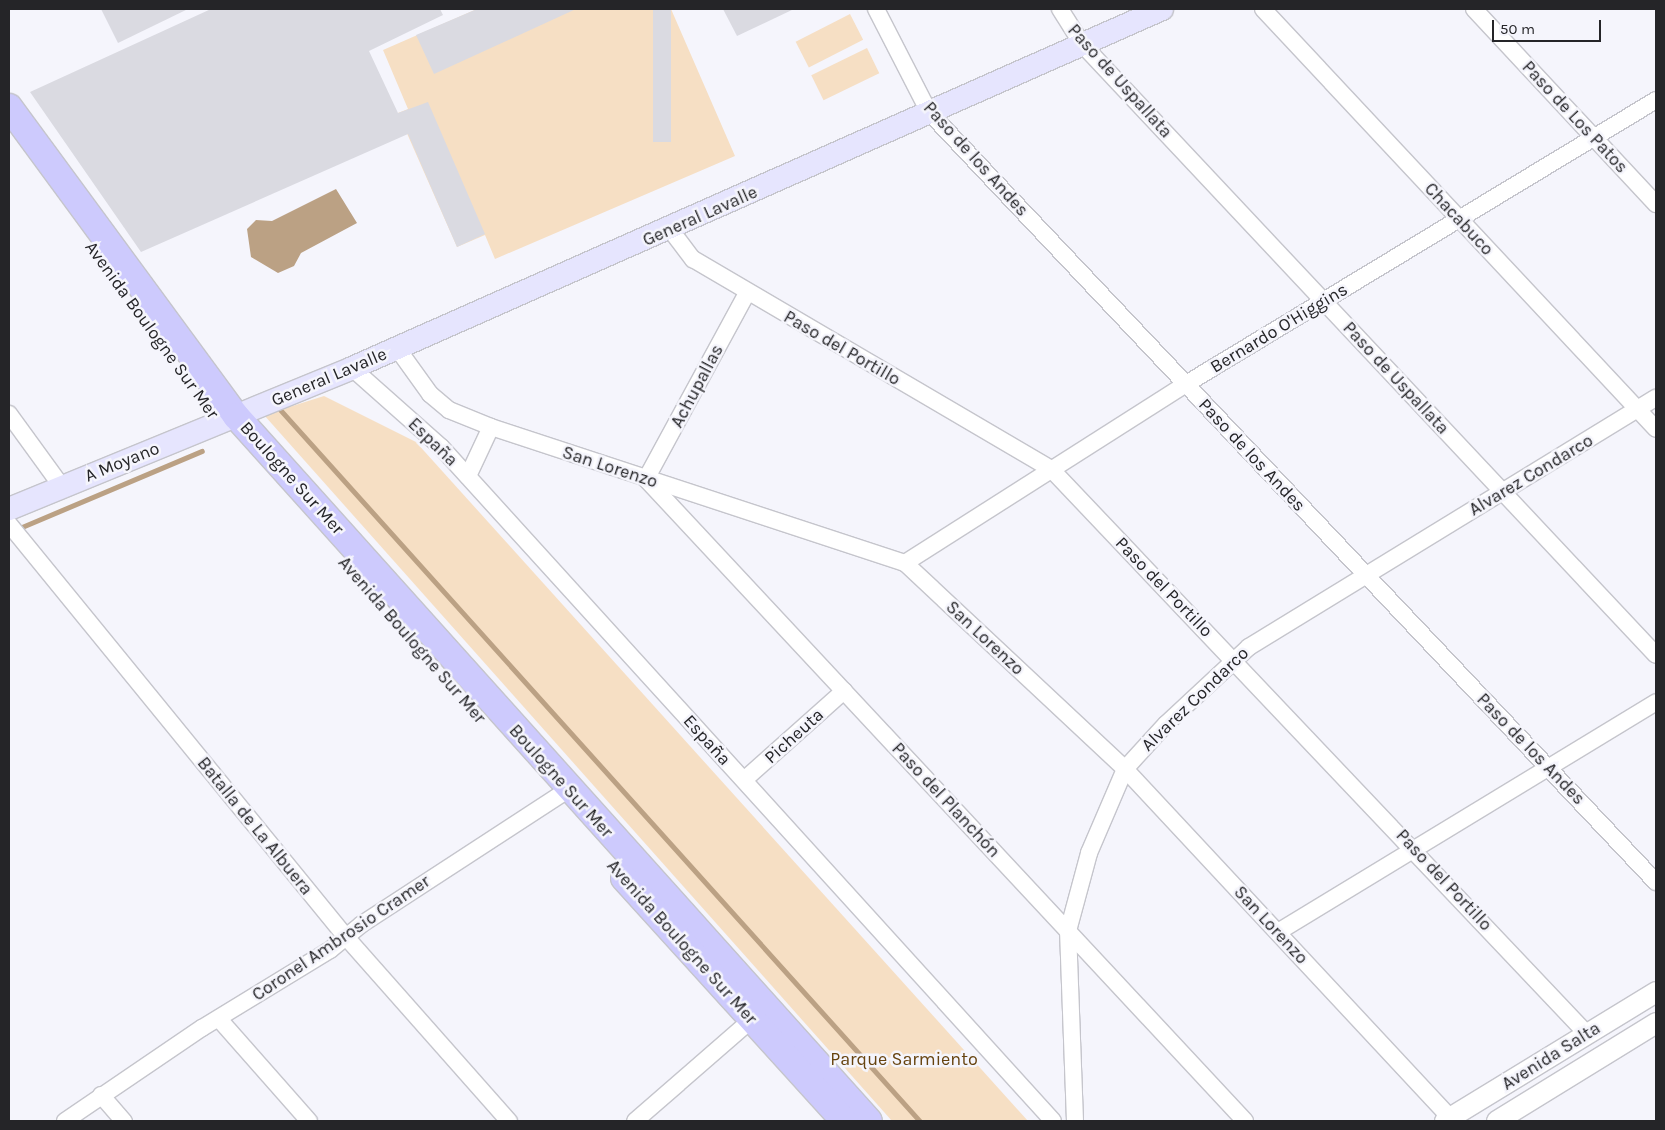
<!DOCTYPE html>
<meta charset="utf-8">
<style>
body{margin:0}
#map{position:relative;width:1665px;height:1130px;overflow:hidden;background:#f5f5fc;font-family:Karla,sans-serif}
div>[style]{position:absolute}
.green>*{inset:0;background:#f6dfc4;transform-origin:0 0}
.water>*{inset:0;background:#bba184}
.stream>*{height:4.5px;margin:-2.25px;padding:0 2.25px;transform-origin:2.25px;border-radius:2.25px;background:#bba184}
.building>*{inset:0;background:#dadae1;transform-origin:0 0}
.roads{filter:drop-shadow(1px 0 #c5c5cc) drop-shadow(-1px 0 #c5c5cc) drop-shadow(0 1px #c5c5cc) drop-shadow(0 -1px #c5c5cc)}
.minor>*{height:16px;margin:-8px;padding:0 8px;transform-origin:8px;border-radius:8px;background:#fff}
.tertiary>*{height:20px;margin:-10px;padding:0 10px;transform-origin:10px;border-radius:10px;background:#fff}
.secondary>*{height:22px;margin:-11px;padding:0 11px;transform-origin:11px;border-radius:11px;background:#e6e5fe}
.primary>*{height:26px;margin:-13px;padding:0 13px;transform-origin:13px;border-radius:13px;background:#cdcafd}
span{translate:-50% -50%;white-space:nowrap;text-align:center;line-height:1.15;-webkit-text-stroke:5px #f5f5fc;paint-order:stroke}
.street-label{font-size:18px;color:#252528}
.park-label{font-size:18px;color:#66430f}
.frame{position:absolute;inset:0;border:10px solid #252528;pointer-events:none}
.scale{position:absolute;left:1492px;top:20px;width:109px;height:22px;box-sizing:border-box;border:2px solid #252528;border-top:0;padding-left:6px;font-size:15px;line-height:18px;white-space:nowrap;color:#252528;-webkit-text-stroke:4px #f5f5fc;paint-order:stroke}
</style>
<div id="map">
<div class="green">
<div style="clip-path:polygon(477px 9px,671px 9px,735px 156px,495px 259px,485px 235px,457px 247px,398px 113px,408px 109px,383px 50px)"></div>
<div style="left:850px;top:14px;width:29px;height:61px;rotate:63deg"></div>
<div style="left:867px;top:48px;width:28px;height:62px;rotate:64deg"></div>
<div style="clip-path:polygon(324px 396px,416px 442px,1028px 1121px,892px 1121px,264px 415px)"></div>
</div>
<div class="water">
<div style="clip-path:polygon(336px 189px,357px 223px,301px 253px,294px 266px,278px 273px,251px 257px,247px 229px,256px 220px,272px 221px)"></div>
</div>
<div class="stream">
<div style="left:278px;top:407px;width:960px;rotate:48.04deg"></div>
<div style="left:22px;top:527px;width:195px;rotate:-22.9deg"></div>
</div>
<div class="building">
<div style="clip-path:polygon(101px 9px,188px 9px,118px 43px)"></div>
<div style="clip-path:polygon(211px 9px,440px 9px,443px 15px,369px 51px,398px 113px,428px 102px,485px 234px,457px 247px,408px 134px,141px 252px,30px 92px)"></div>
<div style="clip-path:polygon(477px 9px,576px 9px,434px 74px,416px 35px)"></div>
<div style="left:653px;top:9px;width:18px;height:133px"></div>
<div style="clip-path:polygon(723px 9px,794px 9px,737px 36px)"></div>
</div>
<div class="roads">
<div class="minor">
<div style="left:876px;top:9px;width:116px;rotate:62.8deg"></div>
<div style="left:929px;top:112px;width:1059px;rotate:46.65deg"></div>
<div style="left:1060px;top:9px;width:41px;rotate:57.8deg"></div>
<div style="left:1082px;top:44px;width:838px;rotate:46.79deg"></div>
<div style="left:1263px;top:9px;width:575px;rotate:46.9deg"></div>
<div style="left:1474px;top:9px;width:267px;rotate:47deg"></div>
<div style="left:670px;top:229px;width:38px;rotate:53deg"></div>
<div style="left:693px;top:259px;width:416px;rotate:30.4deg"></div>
<div style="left:1052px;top:470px;width:777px;rotate:46.51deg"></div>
<div style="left:747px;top:293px;width:212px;rotate:118.5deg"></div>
<div style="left:646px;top:479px;width:878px;rotate:46.98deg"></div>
<div style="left:397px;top:348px;width:57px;rotate:54.3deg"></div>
<div style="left:430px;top:394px;width:25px;rotate:40deg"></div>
<div style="left:449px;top:410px;width:45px;rotate:22deg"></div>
<div style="left:491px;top:427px;width:436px;rotate:18.2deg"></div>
<div style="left:905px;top:563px;width:301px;rotate:43.1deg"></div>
<div style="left:1125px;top:769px;width:481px;rotate:47deg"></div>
<div style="left:352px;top:368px;width:119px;rotate:41.6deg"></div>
<div style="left:441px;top:447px;width:910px;rotate:47.76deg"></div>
<div style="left:9px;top:414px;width:90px;rotate:54deg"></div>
<div style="left:468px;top:476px;width:54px;rotate:-64.9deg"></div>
<div style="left:9px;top:524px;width:533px;rotate:50.79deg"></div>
<div style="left:346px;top:937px;width:246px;rotate:48.5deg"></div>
<div style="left:905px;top:563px;width:333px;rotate:-32.5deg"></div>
<div style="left:1186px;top:384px;width:549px;rotate:-31.14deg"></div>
<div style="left:744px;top:780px;width:134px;rotate:-41.7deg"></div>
<div style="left:1278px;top:932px;width:442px;rotate:-31.3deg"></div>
<div style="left:219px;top:1019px;width:136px;rotate:48.6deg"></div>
<div style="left:101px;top:1095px;width:35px;rotate:49deg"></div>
<div style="left:65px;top:1121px;width:166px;rotate:-34.2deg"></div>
<div style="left:202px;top:1028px;width:150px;rotate:-31.4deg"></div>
<div style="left:330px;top:950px;width:41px;rotate:-39.1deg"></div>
<div style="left:362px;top:924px;width:247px;rotate:-33.1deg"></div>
<div style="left:635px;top:1121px;width:163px;rotate:-41deg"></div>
<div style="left:1075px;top:1121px;width:190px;rotate:-92.1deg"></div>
<div style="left:1068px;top:931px;width:81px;rotate:-74.9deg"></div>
<div style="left:1089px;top:853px;width:91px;rotate:-66.8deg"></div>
<div style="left:1125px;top:769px;width:61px;rotate:-47.7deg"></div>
<div style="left:1166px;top:724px;width:113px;rotate:-42.9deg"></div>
<div style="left:1249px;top:647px;width:477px;rotate:-31.5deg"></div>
</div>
<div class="tertiary">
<div style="left:1445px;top:1121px;width:247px;rotate:-31.4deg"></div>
<div style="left:1497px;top:1121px;width:187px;rotate:-31.6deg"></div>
</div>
<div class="secondary">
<div style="left:9px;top:509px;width:371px;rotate:-22.3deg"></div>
<div style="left:352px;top:368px;width:886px;rotate:-23.9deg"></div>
</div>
<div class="primary">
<div style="left:9px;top:107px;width:383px;rotate:53.7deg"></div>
<div style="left:236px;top:416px;width:947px;rotate:48.08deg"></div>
<div style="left:624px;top:878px;width:328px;rotate:47.8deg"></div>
</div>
</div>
<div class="street-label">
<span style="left:1120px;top:81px;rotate:48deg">Paso de Uspallata</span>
<span style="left:1575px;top:117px;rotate:47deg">Paso de Los Patos</span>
<span style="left:976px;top:159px;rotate:48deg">Paso de los Andes</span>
<span style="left:700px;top:216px;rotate:-24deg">General Lavalle</span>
<span style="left:1459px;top:219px;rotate:47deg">Chacabuco</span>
<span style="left:1279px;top:328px;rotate:-31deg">Bernardo O'Higgins</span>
<span style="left:152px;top:330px;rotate:54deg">Avenida Boulogne Sur Mer</span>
<span style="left:842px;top:348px;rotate:30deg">Paso del Portillo</span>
<span style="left:329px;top:377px;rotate:-23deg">General Lavalle</span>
<span style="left:1396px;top:378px;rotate:47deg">Paso de Uspallata</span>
<span style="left:697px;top:386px;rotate:-62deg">Achupallas</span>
<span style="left:433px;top:442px;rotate:44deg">España</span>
<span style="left:1252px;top:455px;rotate:47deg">Paso de los Andes</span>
<span style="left:122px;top:462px;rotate:-22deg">A Moyano</span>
<span style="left:610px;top:467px;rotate:18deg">San Lorenzo</span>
<span style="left:1531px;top:475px;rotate:-31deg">Alvarez Condarco</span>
<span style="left:292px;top:478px;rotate:48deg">Boulogne Sur Mer</span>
<span style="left:1164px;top:587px;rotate:46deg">Paso del Portillo</span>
<span style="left:985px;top:638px;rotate:43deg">San Lorenzo</span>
<span style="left:412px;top:640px;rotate:49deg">Avenida Boulogne Sur Mer</span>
<span style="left:1195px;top:699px;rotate:-44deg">Alvarez Condarco</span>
<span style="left:794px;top:736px;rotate:-42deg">Picheuta</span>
<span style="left:707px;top:740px;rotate:48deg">España</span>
<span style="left:1531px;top:749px;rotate:46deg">Paso de los Andes</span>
<span style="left:561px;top:781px;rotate:48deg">Boulogne Sur Mer</span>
<span style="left:946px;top:800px;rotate:47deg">Paso del Planchón</span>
<span style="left:255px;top:826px;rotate:51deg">Batalla de La Albuera</span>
<span style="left:1444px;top:880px;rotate:47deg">Paso del Portillo</span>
<span style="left:1271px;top:925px;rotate:47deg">San Lorenzo</span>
<span style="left:341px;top:938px;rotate:-34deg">Coronel Ambrosio Cramer</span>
<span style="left:682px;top:942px;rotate:48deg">Avenida Boulogne Sur Mer</span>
<span style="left:1551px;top:1056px;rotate:-32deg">Avenida Salta</span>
</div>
<div class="park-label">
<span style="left:904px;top:1059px">Parque Sarmiento</span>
</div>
<div class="frame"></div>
<div class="scale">50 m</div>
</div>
